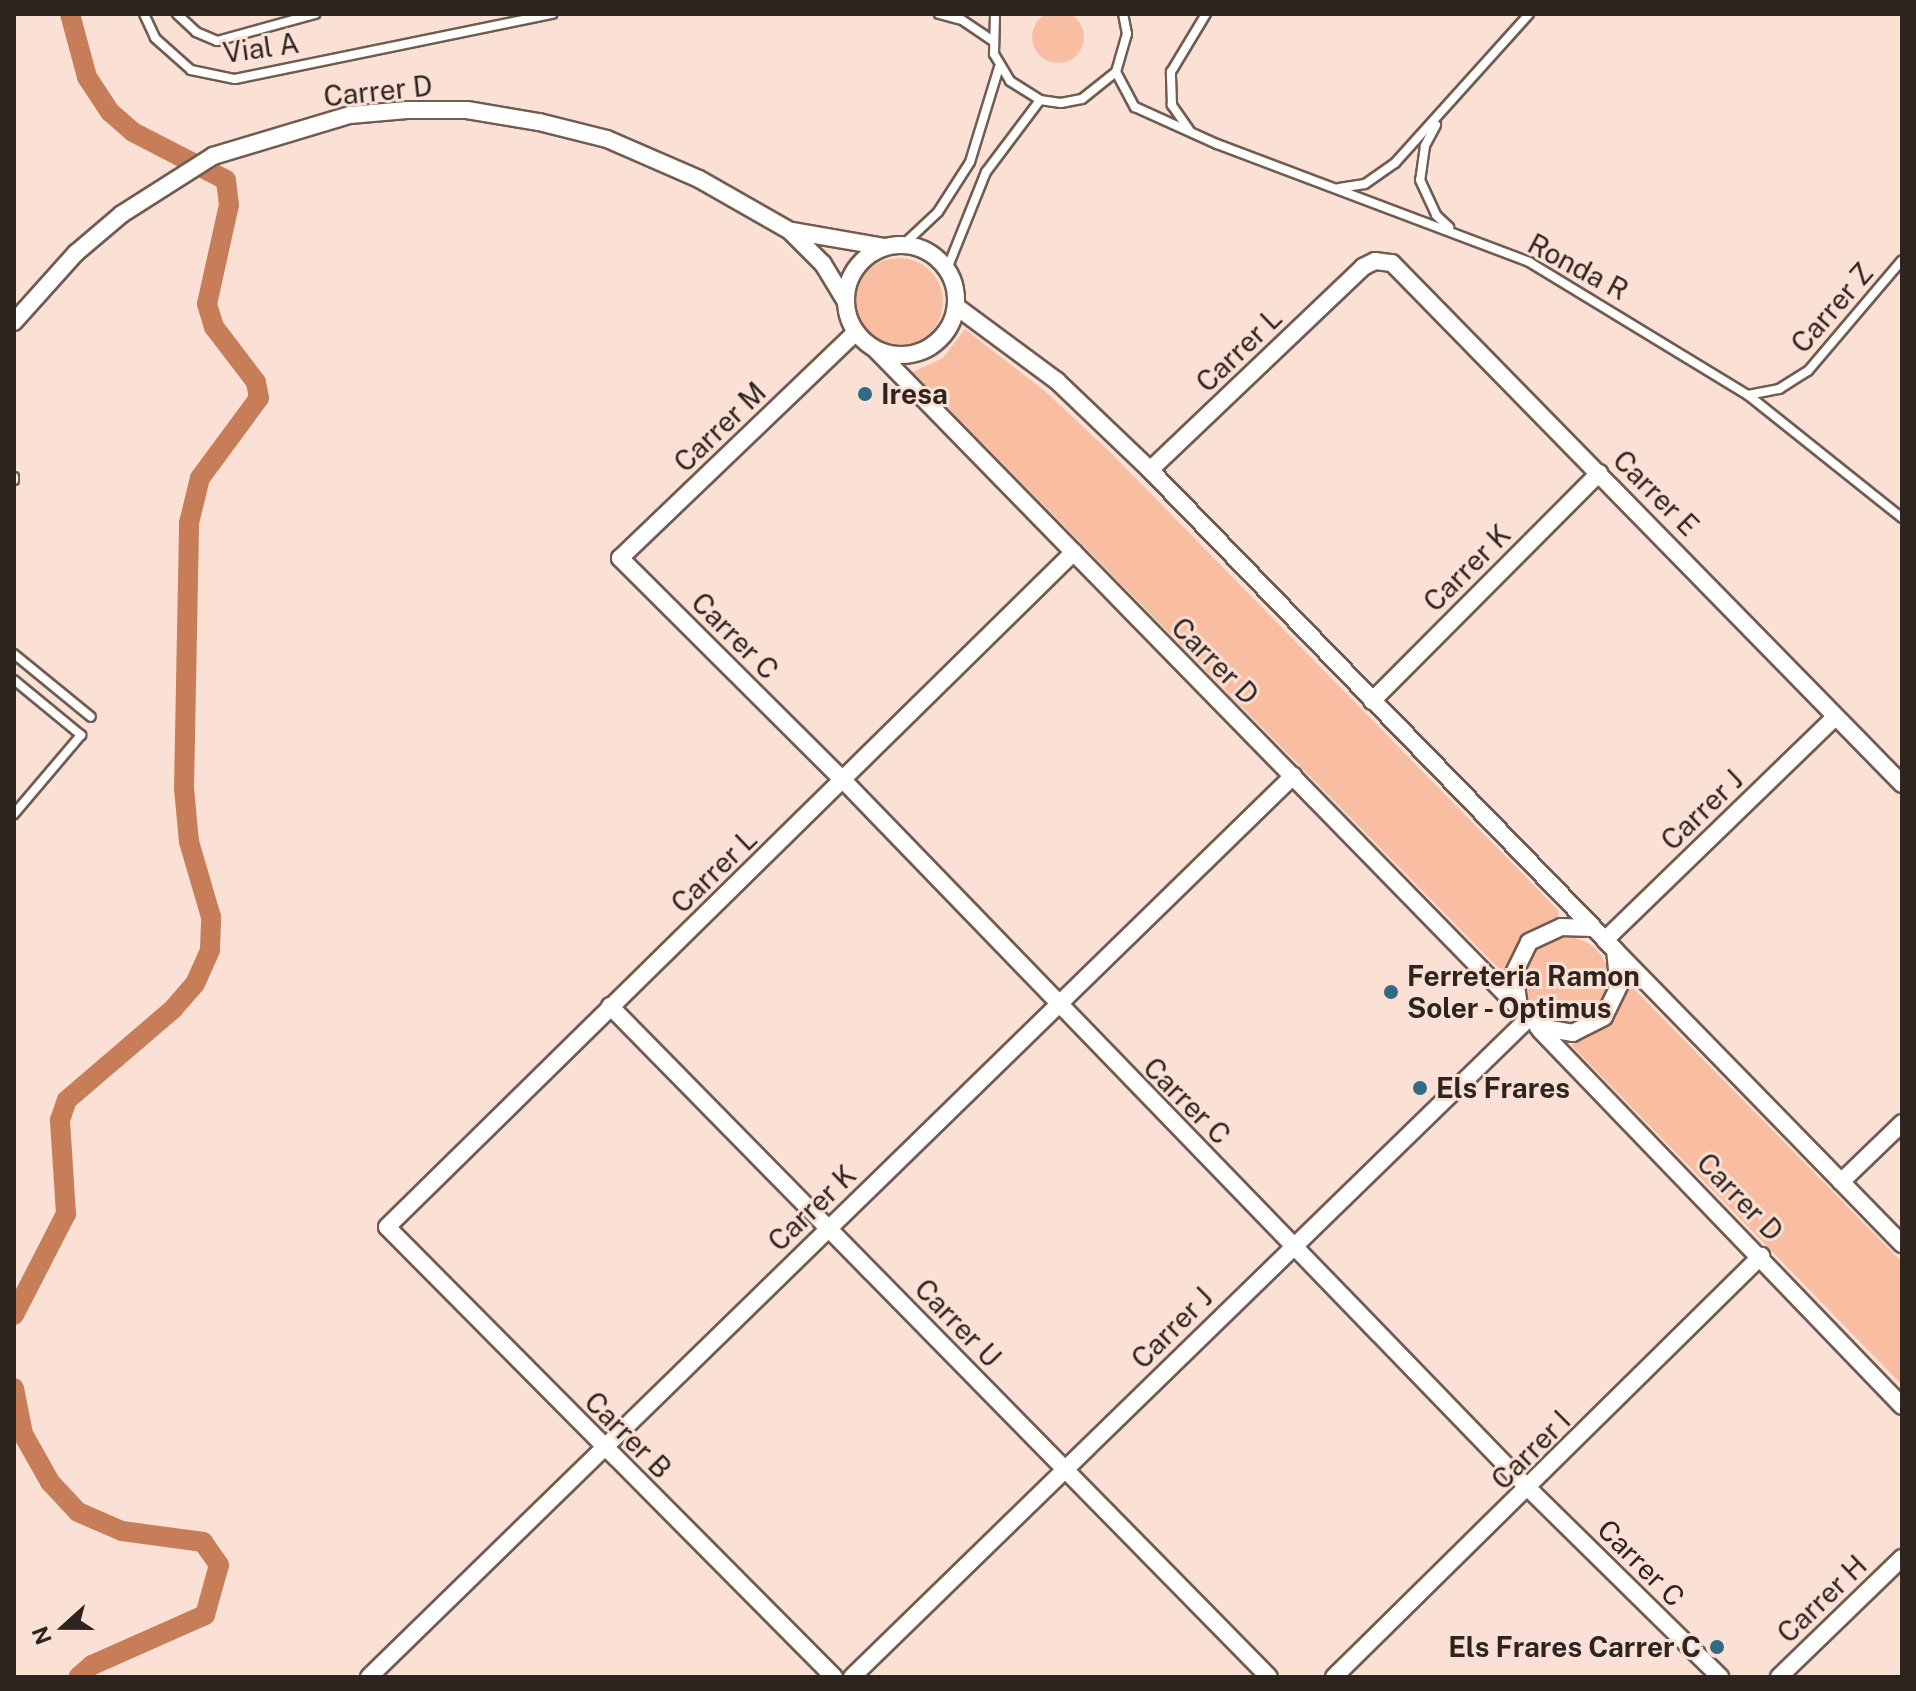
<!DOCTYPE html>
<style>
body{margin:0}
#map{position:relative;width:1916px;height:1691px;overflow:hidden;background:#fbe1d5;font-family:"Public Sans",sans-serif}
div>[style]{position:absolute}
.green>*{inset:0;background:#f9bea1}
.round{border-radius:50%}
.canal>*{height:20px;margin:-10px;padding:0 10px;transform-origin:10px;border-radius:10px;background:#c77d57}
.roads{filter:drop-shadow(2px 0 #715c51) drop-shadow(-2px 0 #715c51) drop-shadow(0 2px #715c51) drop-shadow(0 -2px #715c51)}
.service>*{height:8px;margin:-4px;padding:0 4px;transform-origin:4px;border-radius:4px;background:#fff}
.minor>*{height:16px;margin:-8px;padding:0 8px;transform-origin:8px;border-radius:8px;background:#fff}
.minor>.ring{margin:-8px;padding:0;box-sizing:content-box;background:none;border:16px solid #fff;border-radius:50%}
.dots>*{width:22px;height:22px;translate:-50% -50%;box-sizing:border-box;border:4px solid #fbe1d5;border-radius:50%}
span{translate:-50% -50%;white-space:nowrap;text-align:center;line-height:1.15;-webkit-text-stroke:6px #fbe1d5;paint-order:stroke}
.street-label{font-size:28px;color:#2d241f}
.poi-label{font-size:28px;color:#2d241f;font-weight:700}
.left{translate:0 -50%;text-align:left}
.right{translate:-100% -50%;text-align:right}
.frame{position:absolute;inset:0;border:16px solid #2d241f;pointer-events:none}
.north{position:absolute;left:24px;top:1587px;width:80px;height:80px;-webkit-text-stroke:6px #fbe1d5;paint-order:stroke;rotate:249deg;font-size:22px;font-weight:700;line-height:32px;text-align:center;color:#2d241f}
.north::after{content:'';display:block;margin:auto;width:28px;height:36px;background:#2d241f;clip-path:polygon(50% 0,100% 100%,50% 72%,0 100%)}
</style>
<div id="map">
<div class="green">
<div class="round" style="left:1032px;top:11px;width:52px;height:52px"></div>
<div class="round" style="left:855px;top:258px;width:88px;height:88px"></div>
<div style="clip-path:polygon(965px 329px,1046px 392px,1112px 454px,1558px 910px,1559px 920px,1526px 934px,1504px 974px,913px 372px,943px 358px)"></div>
<div class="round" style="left:1523px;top:937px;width:86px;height:86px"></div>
<div style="clip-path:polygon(1633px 988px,1902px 1262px,1902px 1385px,1571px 1045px,1606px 1026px,1626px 989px)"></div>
</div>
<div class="canal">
<div style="left:14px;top:1315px;width:114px;rotate:-62.8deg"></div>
<div style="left:66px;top:1214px;width:94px;rotate:-93.7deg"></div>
<div style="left:60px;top:1120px;width:21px;rotate:-71deg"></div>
<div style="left:67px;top:1100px;width:140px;rotate:-40.6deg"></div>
<div style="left:173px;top:1009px;width:33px;rotate:-49deg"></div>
<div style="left:195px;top:984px;width:37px;rotate:-66deg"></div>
<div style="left:210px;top:950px;width:33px;rotate:-88deg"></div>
<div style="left:211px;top:917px;width:78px;rotate:-106.3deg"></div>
<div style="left:189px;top:842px;width:54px;rotate:-95.3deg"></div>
<div style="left:184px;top:788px;width:265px;rotate:-88.9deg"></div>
<div style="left:189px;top:523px;width:46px;rotate:-76.3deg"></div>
<div style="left:200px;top:478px;width:99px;rotate:-53.6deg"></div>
<div style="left:259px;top:398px;width:16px;rotate:-101deg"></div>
<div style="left:256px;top:382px;width:69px;rotate:-127.4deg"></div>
<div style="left:214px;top:327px;width:24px;rotate:-107deg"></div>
<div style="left:207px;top:304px;width:101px;rotate:-77.5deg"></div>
<div style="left:229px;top:205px;width:25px;rotate:-97deg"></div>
<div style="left:226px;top:180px;width:105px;rotate:-152.7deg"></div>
<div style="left:133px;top:132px;width:30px;rotate:-139deg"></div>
<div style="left:110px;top:112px;width:42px;rotate:-123.3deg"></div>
<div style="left:87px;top:77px;width:65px;rotate:-105.1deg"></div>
<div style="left:14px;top:1388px;width:47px;rotate:78.9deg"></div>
<div style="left:23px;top:1434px;width:55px;rotate:60.6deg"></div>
<div style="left:50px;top:1482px;width:41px;rotate:47deg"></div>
<div style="left:78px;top:1512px;width:48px;rotate:23.4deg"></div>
<div style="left:122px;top:1531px;width:82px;rotate:7.7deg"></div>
<div style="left:203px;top:1542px;width:28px;rotate:55deg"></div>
<div style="left:219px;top:1565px;width:52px;rotate:105.6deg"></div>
<div style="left:205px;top:1615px;width:124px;rotate:156.1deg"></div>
<div style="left:92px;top:1665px;width:18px;rotate:139deg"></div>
</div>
<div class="roads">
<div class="service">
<div style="left:144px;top:14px;width:26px;rotate:65deg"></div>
<div style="left:155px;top:38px;width:48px;rotate:41.6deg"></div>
<div style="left:191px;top:70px;width:45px;rotate:11.6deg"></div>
<div style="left:235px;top:79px;width:324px;rotate:-11.6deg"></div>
<div style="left:177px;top:14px;width:26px;rotate:43deg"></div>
<div style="left:196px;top:32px;width:23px;rotate:23deg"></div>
<div style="left:217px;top:41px;width:102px;rotate:-15.4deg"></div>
<div style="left:939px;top:14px;width:24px;rotate:15deg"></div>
<div style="left:962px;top:20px;width:36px;rotate:34deg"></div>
<div style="left:995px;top:14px;width:40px;rotate:91.4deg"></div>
<div style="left:994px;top:54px;width:31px;rotate:59deg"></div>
<div style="left:1010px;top:81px;width:36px;rotate:32deg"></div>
<div style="left:1040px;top:100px;width:21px;rotate:8deg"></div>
<div style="left:1061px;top:103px;width:21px;rotate:-11deg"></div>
<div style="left:1082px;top:99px;width:43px;rotate:-38.5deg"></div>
<div style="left:1116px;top:72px;width:40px;rotate:-74deg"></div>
<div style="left:1127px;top:34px;width:20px;rotate:-101deg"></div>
<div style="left:1116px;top:72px;width:40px;rotate:62deg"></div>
<div style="left:1135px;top:107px;width:90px;rotate:24.3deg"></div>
<div style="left:1217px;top:144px;width:334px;rotate:20.7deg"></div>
<div style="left:1529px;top:262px;width:256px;rotate:31.3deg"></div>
<div style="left:1748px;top:395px;width:197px;rotate:38.6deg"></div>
<div style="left:1436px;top:125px;width:24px;rotate:118deg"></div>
<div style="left:1425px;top:146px;width:34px;rotate:98deg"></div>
<div style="left:1420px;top:180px;width:38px;rotate:65deg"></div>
<div style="left:1436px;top:215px;width:18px;rotate:43deg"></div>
<div style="left:1190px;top:131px;width:32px;rotate:-125deg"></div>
<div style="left:1172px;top:105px;width:33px;rotate:-92deg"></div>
<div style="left:1171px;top:72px;width:68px;rotate:-58.9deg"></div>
<div style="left:1339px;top:188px;width:26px;rotate:-9deg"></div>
<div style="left:1365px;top:184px;width:37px;rotate:-35deg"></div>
<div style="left:1395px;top:163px;width:200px;rotate:-48deg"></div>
<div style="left:903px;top:245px;width:48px;rotate:-43.3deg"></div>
<div style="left:938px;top:212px;width:59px;rotate:-57.4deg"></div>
<div style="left:970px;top:162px;width:99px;rotate:-73deg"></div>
<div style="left:947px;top:269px;width:105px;rotate:-68.1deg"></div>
<div style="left:986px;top:172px;width:90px;rotate:-53.1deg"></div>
<div style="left:1748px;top:395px;width:32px;rotate:-11deg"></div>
<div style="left:1779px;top:389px;width:34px;rotate:-32deg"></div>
<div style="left:1808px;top:371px;width:145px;rotate:-49.7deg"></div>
<div style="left:14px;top:477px;width:3px;rotate:90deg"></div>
<div style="left:14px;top:654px;width:99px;rotate:39.3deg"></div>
<div style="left:14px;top:680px;width:87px;rotate:39.4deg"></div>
<div style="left:81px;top:735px;width:104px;rotate:130.3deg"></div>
</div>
<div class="minor">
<div style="left:792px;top:231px;width:93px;rotate:9.9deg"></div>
<div class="ring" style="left:846px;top:245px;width:94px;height:94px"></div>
<div style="left:957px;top:307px;width:124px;rotate:36.5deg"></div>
<div style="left:1057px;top:381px;width:129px;rotate:43.7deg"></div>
<div style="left:1150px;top:470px;width:668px;rotate:45.91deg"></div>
<div style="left:1615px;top:950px;width:36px;rotate:84deg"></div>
<div style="left:1619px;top:986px;width:34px;rotate:116deg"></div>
<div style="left:1604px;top:1017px;width:35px;rotate:153deg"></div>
<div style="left:1573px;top:1033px;width:36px;rotate:-170deg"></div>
<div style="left:14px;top:322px;width:93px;rotate:-48.1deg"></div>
<div style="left:76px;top:253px;width:60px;rotate:-40.3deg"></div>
<div style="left:122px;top:214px;width:108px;rotate:-32.5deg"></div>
<div style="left:213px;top:156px;width:143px;rotate:-16.7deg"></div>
<div style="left:350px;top:115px;width:57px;rotate:-5deg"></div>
<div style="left:407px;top:110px;width:60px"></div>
<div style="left:467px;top:110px;width:73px;rotate:9.5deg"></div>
<div style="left:539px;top:122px;width:70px;rotate:14deg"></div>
<div style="left:607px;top:139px;width:100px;rotate:23.5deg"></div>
<div style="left:699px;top:179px;width:105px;rotate:29.7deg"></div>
<div style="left:790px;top:231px;width:47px;rotate:45deg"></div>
<div style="left:823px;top:264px;width:44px;rotate:58.8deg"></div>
<div style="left:856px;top:332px;width:327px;rotate:136.2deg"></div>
<div style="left:620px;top:558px;width:317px;rotate:44.9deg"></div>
<div style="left:845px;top:782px;width:984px;rotate:45.95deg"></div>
<div style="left:1529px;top:1489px;width:268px;rotate:44.5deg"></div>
<div style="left:875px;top:349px;width:921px;rotate:45.66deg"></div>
<div style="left:1150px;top:470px;width:294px;rotate:-43.6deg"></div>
<div style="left:1363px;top:267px;width:13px;rotate:-27deg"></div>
<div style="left:1375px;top:261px;width:17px;rotate:7deg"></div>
<div style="left:1392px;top:263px;width:729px;rotate:45.61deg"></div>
<div style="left:1372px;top:701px;width:322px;rotate:-45.1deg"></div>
<div style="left:1605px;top:940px;width:320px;rotate:-44.1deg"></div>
<div style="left:1615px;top:950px;width:411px;rotate:45.7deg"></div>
<div style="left:610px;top:1006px;width:940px;rotate:45.52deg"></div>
<div style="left:1519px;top:1007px;width:34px;rotate:-98deg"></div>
<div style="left:1514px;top:973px;width:34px;rotate:-64deg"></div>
<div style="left:1529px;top:942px;width:35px;rotate:-25deg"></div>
<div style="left:1561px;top:927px;width:32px;rotate:2deg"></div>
<div style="left:1540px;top:1030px;width:522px;rotate:46.09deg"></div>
<div style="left:1841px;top:1182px;width:85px;rotate:-44deg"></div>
<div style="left:369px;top:1677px;width:1291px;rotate:-44.28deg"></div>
<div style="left:834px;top:1677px;width:634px;rotate:-134.81deg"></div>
<div style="left:387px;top:1227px;width:963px;rotate:-44.5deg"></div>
<div style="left:852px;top:1677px;width:945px;rotate:-44.23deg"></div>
<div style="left:1334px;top:1677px;width:600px;rotate:-44.59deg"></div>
<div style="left:1779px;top:1677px;width:171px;rotate:-44.1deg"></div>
</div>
</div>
<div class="dots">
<div style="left:865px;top:394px;background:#306b83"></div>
<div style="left:1391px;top:992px;background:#306b83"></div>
<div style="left:1420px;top:1088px;background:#306b83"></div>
<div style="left:1717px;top:1647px;background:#306b83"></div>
</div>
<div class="street-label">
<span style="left:261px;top:48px;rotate:-8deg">Vial A</span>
<span style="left:378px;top:91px;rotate:-6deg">Carrer D</span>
<span style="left:1578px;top:267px;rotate:28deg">Ronda R</span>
<span style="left:1832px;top:308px;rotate:-49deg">Carrer Z</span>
<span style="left:1239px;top:350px;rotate:-44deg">Carrer L</span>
<span style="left:720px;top:427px;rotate:-44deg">Carrer M</span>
<span style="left:1656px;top:493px;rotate:45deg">Carrer E</span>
<span style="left:1467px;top:568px;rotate:-45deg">Carrer K</span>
<span style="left:735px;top:636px;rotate:45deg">Carrer C</span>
<span style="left:1215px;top:661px;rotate:45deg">Carrer D</span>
<span style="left:1702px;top:810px;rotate:-44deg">Carrer J</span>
<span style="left:714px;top:871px;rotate:-44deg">Carrer L</span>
<span style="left:1187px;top:1101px;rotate:45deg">Carrer C</span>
<span style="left:1740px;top:1197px;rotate:46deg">Carrer D</span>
<span style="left:812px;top:1208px;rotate:-44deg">Carrer K</span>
<span style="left:958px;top:1323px;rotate:46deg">Carrer U</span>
<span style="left:1172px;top:1328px;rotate:-45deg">Carrer J</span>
<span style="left:628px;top:1435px;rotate:45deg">Carrer B</span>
<span style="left:1531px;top:1450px;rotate:-45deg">Carrer I</span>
<span style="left:1641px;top:1563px;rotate:45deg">Carrer C</span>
<span style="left:1822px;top:1599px;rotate:-44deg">Carrer H</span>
</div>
<div class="poi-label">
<span class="left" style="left:881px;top:394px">Iresa</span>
<span class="left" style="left:1407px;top:992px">Ferreteria Ramon<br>Soler - Optimus</span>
<span class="left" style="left:1436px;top:1088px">Els Frares</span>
<span class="right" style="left:1701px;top:1647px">Els Frares Carrer C</span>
</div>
<div class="frame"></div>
<div class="north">N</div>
</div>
